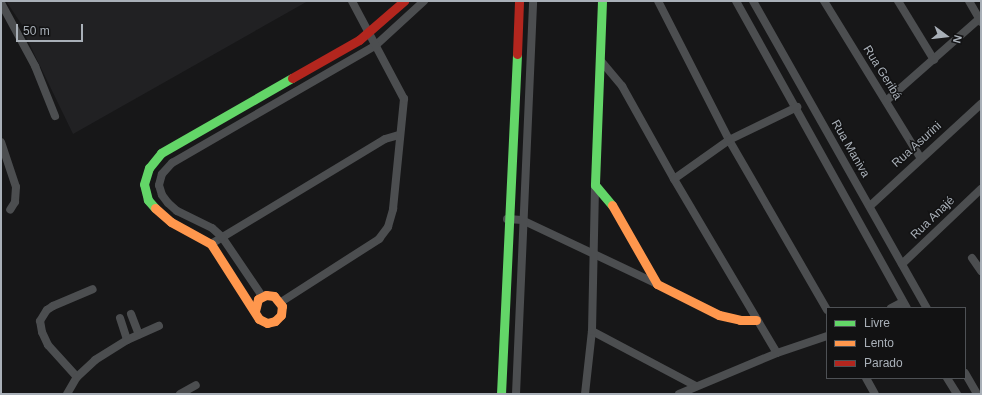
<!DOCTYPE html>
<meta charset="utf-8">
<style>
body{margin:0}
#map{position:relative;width:982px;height:395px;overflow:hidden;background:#171718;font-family:Arial,sans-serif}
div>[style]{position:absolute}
.built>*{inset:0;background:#212123}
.street>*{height:8px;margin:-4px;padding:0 4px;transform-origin:4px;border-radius:4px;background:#4c4e50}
.fast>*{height:9px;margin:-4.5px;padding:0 4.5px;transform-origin:4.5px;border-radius:4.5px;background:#63d668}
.slow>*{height:9px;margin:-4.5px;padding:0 4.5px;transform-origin:4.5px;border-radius:4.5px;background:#ff974d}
.jam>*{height:9px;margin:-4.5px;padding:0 4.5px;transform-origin:4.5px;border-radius:4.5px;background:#b3261e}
span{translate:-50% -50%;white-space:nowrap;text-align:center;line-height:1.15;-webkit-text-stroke:3px #121213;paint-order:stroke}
.street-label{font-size:12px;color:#a9b0b8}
.frame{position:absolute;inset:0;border:2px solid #a9b0b8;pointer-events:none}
.legend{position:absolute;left:826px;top:307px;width:140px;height:72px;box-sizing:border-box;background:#121213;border:1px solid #4e5155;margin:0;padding:5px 7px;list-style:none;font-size:12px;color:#a9b0b8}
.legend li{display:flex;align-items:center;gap:8px;height:20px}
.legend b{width:20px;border:1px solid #4e5155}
.north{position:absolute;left:926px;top:16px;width:40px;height:40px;-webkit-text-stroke:3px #121213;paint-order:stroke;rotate:105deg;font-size:11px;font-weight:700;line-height:16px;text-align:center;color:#a9b0b8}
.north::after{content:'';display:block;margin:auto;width:14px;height:18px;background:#a9b0b8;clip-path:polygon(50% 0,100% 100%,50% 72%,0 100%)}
.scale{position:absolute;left:16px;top:24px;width:67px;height:18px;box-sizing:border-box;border:2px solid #a9b0b8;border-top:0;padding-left:5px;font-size:12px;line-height:14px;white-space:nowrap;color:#a9b0b8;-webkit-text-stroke:3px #121213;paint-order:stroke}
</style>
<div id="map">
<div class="built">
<div style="clip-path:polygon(6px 1px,308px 1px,73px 134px,25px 35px,28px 34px)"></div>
</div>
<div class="street">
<div style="left:658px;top:1px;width:156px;rotate:62.9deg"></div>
<div style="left:729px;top:140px;width:196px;rotate:60deg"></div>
<div style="left:736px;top:1px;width:351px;rotate:60.9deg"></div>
<div style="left:753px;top:1px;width:353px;rotate:60.5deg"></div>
<div style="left:824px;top:1px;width:183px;rotate:58.4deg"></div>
<div style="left:898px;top:1px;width:69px;rotate:58.6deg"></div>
<div style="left:969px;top:1px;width:24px;rotate:60deg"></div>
<div style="left:1px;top:3px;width:72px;rotate:61.6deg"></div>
<div style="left:35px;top:66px;width:54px;rotate:68.2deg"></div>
<div style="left:601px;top:61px;width:33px;rotate:50deg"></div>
<div style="left:622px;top:86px;width:107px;rotate:60.8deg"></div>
<div style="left:674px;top:179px;width:202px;rotate:59.4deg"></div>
<div style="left:886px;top:101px;width:124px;rotate:-41.4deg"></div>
<div style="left:1px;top:142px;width:47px;rotate:71.6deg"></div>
<div style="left:16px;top:187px;width:15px;rotate:94deg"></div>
<div style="left:15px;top:202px;width:9px;rotate:122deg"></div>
<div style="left:674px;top:179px;width:67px;rotate:-35.3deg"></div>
<div style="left:729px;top:140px;width:76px;rotate:-25.9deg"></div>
<div style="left:870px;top:206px;width:151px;rotate:-42.6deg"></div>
<div style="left:507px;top:219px;width:15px;rotate:4deg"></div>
<div style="left:522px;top:220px;width:147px;rotate:25.3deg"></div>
<div style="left:211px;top:244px;width:203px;rotate:-31.1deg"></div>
<div style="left:385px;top:139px;width:15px;rotate:-16deg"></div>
<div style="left:972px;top:258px;width:16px;rotate:55deg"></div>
<div style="left:902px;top:264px;width:109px;rotate:-43.5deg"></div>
<div style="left:262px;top:296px;width:71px;rotate:-124.1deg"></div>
<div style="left:222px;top:237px;width:13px;rotate:-138deg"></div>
<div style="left:212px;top:228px;width:39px;rotate:-154deg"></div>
<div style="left:177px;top:211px;width:12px;rotate:-138deg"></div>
<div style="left:168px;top:203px;width:10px;rotate:-127deg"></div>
<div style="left:162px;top:195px;width:10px;rotate:-107deg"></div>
<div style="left:159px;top:185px;width:11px;rotate:-75deg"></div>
<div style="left:162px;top:174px;width:15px;rotate:-48deg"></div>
<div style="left:172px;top:163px;width:236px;rotate:-30deg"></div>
<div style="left:376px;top:45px;width:65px;rotate:-42.5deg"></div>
<div style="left:281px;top:302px;width:117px;rotate:-32.7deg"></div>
<div style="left:379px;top:239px;width:15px;rotate:-53deg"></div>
<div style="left:388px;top:227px;width:19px;rotate:-74deg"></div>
<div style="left:393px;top:209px;width:111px;rotate:-84.3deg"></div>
<div style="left:404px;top:99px;width:111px;rotate:-118deg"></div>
<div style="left:891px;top:308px;width:13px;rotate:-27deg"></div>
<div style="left:131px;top:314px;width:22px;rotate:69deg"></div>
<div style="left:120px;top:318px;width:23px;rotate:72deg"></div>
<div style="left:592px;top:331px;width:118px;rotate:27.9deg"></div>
<div style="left:965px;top:373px;width:24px;rotate:60deg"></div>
<div style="left:77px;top:377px;width:43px;rotate:-132.2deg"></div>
<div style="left:48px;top:345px;width:14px;rotate:-115deg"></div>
<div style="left:42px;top:332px;width:11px;rotate:-100deg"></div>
<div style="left:40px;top:321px;width:13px;rotate:-58deg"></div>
<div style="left:47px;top:310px;width:7px;rotate:-34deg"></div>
<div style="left:53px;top:306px;width:43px;rotate:-23deg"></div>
<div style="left:866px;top:378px;width:18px;rotate:61deg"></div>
<div style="left:947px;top:378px;width:19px;rotate:58deg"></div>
<div style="left:67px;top:394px;width:20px;rotate:-60deg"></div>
<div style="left:77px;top:377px;width:25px;rotate:-43deg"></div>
<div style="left:95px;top:360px;width:38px;rotate:-32deg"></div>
<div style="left:127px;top:340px;width:35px;rotate:-24deg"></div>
<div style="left:180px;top:394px;width:18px;rotate:-29deg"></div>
<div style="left:516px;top:394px;width:393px;rotate:-87.5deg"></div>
<div style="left:585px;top:394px;width:63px;rotate:-83.7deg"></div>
<div style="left:592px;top:331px;width:146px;rotate:-88.8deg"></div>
<div style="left:679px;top:394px;width:106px;rotate:-22.7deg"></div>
<div style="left:777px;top:353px;width:53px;rotate:-18.8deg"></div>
</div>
<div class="fast">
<div style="left:602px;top:1px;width:184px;rotate:92.2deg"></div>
<div style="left:595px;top:185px;width:26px;rotate:50deg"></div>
<div style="left:155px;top:208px;width:11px;rotate:-131deg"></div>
<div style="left:148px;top:200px;width:16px;rotate:-104deg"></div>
<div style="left:144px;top:184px;width:17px;rotate:-73deg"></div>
<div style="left:149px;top:168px;width:19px;rotate:-51deg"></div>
<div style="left:161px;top:153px;width:151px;rotate:-29.8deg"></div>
<div style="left:501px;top:394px;width:340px;rotate:-87.3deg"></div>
</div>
<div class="slow">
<div style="left:612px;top:205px;width:91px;rotate:60.3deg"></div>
<div style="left:657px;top:284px;width:69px;rotate:26.6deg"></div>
<div style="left:719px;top:315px;width:22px;rotate:13deg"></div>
<div style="left:740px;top:320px;width:16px"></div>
<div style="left:155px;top:208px;width:21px;rotate:41deg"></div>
<div style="left:171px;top:222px;width:46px;rotate:28.8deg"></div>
<div style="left:211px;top:244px;width:89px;rotate:57.4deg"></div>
<div style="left:259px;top:319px;width:9px;rotate:27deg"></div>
<div style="left:267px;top:323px;width:8px;rotate:-14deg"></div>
<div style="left:275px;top:321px;width:8px;rotate:-45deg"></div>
<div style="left:281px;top:315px;width:9px;rotate:-84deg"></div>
<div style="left:282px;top:306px;width:13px;rotate:-129deg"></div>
<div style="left:274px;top:296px;width:8px;rotate:-173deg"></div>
<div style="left:266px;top:295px;width:9px;rotate:153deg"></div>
<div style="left:258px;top:299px;width:12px;rotate:104deg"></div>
</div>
<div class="jam">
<div style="left:517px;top:54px;width:53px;rotate:-87.8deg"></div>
<div style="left:292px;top:78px;width:77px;rotate:-29.6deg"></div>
<div style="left:359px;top:40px;width:60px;rotate:-40.9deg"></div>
</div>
<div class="street-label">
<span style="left:882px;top:73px;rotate:58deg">Rua Geribá</span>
<span style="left:917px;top:145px;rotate:-42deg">Rua Asurini</span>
<span style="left:850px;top:149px;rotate:60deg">Rua Maniva</span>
<span style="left:933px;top:218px;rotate:-44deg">Rua Anajé</span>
</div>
<div class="frame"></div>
<ul class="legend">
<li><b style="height:5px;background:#63d668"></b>Livre</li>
<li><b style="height:5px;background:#ff974d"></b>Lento</li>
<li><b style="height:5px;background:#b3261e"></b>Parado</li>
</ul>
<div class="north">N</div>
<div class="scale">50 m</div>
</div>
